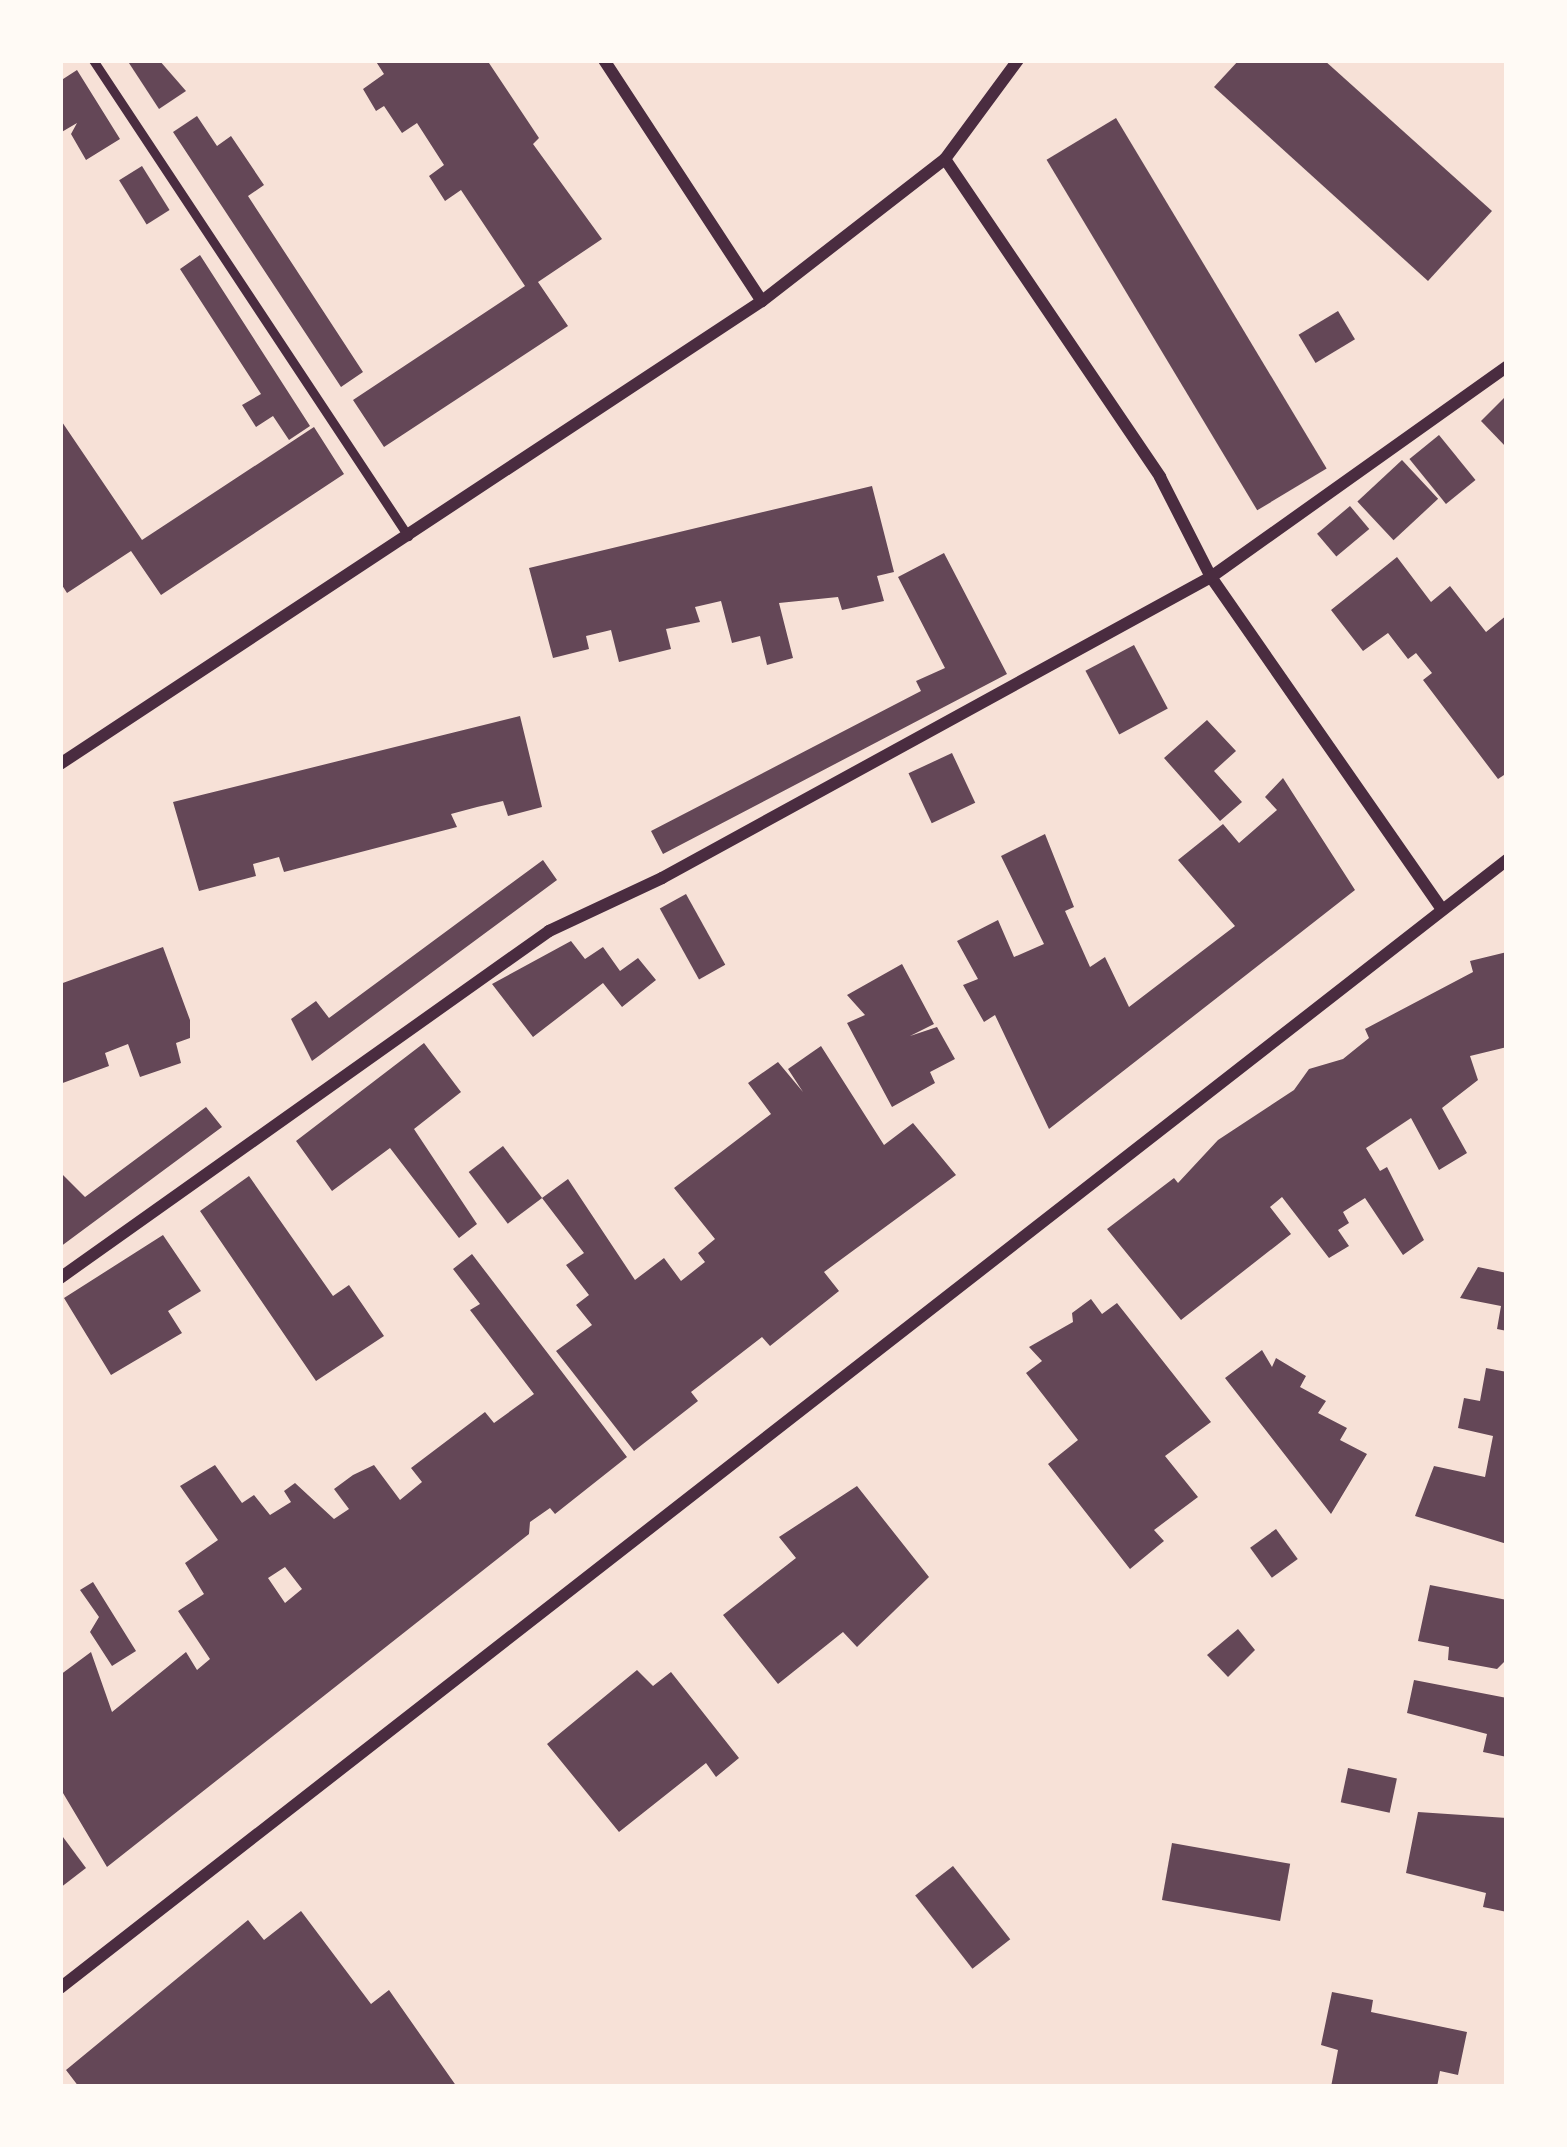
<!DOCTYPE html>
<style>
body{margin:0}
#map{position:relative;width:1567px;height:2147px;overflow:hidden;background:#f7e1d7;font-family:"Nunito Sans",sans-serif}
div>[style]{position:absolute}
.building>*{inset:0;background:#644757;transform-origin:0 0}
.service>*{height:9px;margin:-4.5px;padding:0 4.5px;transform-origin:4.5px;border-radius:4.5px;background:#4a2c40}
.minor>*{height:12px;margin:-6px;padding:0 6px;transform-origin:6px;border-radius:6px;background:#4a2c40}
span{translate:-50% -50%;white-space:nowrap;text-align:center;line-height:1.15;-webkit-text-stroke:10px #fffaf5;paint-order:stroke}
.frame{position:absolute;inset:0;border:63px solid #fffaf5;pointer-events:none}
</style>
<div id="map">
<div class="building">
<div style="clip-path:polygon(127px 60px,159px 60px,186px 91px,159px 109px)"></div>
<div style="clip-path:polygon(375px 60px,487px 60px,539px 138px,533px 144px,602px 239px,538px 282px,568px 326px,384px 447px,353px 400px,525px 286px,461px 190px,445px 201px,429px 176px,444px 165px,417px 123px,402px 133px,384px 106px,376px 111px,363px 89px,384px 74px)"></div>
<div style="clip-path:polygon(1239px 60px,1324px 60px,1492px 211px,1428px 281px,1214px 87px)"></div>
<div style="clip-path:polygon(77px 70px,120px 139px,86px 160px,71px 134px,77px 123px,60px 133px,60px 81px)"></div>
<div style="clip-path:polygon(197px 116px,217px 146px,231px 136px,264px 185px,248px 196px,363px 372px,341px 387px,173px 132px)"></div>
<div style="left:1116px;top:118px;width:409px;height:81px;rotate:59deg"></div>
<div style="left:142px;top:166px;width:52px;height:27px;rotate:58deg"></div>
<div style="clip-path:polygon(200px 255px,310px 426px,289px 440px,273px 416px,256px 427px,242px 405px,261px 394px,180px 269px)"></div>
<div style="left:1338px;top:311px;width:33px;height:46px;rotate:59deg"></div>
<div style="clip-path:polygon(1507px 395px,1507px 448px,1481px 421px)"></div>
<div style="clip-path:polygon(60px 419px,142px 540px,314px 427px,344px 474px,161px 595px,131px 551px,67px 593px,60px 582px)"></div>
<div style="left:1439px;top:435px;width:58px;height:38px;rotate:51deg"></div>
<div style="left:1402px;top:460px;width:53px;height:61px;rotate:47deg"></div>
<div style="clip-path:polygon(872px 486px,894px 572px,877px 576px,884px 601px,842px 610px,838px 597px,779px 603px,793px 658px,767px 665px,760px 636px,732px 643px,721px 601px,695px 607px,700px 622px,666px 629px,671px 649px,619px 662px,611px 630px,586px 636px,589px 649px,553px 658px,529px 568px)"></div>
<div style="left:1350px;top:506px;width:30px;height:43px;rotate:50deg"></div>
<div style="clip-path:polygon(944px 553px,1007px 674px,663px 854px,651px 831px,921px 691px,916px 681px,945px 668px,898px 577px)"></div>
<div style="clip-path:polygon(1397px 557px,1431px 602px,1450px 586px,1486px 632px,1507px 615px,1507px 773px,1498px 779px,1423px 680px,1432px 673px,1416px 653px,1408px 659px,1388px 633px,1363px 651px,1331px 610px)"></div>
<div style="left:1134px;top:645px;width:72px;height:55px;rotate:62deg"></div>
<div style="clip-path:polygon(520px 716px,542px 807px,508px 816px,503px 801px,477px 807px,451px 814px,457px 827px,284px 872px,279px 857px,253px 864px,256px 876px,199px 891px,173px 802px)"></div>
<div style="clip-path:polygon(1207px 720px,1236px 751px,1214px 771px,1242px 802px,1220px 821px,1164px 758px)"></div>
<div style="left:952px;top:753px;width:55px;height:48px;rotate:65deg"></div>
<div style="clip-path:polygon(1283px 778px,1355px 890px,1049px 1129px,995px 1015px,984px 1022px,963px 985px,978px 979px,957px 941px,998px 920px,1014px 957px,1044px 944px,1001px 856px,1045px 834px,1074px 907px,1065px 911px,1090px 967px,1105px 957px,1129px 1007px,1235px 926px,1178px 860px,1223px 824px,1239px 843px,1277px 810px,1265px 797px)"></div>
<div style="clip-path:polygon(543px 860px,557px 880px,312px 1061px,291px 1019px,316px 1001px,329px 1018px)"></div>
<div style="left:686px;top:894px;width:81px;height:30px;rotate:61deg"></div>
<div style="clip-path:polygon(571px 941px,585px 959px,603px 947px,620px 971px,638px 958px,656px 980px,622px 1007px,603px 983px,533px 1037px,492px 984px)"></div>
<div style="clip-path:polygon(163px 947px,190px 1020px,190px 1038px,176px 1043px,181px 1063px,140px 1077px,128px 1044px,105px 1053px,109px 1066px,60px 1084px,60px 984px)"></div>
<div style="clip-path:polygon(1507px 952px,1507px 1047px,1470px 1056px,1478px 1080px,1442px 1108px,1467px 1153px,1439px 1170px,1411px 1118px,1366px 1148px,1380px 1171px,1387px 1167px,1424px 1240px,1403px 1255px,1365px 1198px,1343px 1212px,1349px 1223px,1338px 1230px,1349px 1246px,1329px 1258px,1282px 1197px,1270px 1207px,1291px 1234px,1181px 1320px,1107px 1229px,1174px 1178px,1178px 1183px,1218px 1140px,1294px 1090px,1309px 1069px,1343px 1059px,1369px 1038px,1365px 1029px,1473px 972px,1470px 961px)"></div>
<div style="clip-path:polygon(902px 964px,934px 1024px,910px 1036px,937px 1027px,955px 1059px,930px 1072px,935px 1083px,892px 1107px,847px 1023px,865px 1015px,847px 995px)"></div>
<div style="clip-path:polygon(424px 1043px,461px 1092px,414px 1129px,477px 1224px,459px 1238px,390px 1148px,332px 1191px,296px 1141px)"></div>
<div style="clip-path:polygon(821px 1046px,884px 1145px,913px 1123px,956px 1175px,824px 1272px,839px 1291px,770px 1346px,762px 1337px,691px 1392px,698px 1401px,634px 1451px,556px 1351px,592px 1325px,576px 1305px,589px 1295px,566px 1265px,584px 1253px,542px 1198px,568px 1179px,635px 1280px,664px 1258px,681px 1281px,705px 1262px,698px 1253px,715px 1239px,674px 1188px,771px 1114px,748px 1083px,778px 1062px,803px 1092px,788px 1069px)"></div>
<div style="clip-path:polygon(206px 1107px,222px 1127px,60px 1247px,60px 1172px,85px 1197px)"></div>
<div style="left:503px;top:1146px;width:65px;height:43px;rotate:53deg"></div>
<div style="clip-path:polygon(249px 1176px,333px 1296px,349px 1285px,384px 1336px,316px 1381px,200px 1211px)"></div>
<div style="clip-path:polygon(163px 1235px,201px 1291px,168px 1311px,182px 1333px,111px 1375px,64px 1298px)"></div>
<div style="clip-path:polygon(evenodd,472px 1254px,627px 1457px,555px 1514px,550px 1508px,530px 1522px,529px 1534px,107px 1867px,60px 1788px,60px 1675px,91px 1652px,112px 1712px,186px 1652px,197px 1670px,210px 1659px,178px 1611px,204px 1594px,185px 1563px,218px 1540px,180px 1486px,215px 1465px,242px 1503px,254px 1495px,270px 1515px,291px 1502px,284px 1491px,295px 1483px,334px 1519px,349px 1509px,334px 1489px,353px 1475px,374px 1465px,400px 1500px,422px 1482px,411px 1468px,485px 1412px,494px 1423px,534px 1394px,470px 1310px,480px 1304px,453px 1269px,472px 1254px,285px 1567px,302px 1589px,285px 1603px,268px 1578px,285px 1567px)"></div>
<div style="clip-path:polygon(1478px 1267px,1507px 1273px,1507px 1331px,1497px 1329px,1501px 1306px,1460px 1298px)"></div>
<div style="clip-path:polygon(1091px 1299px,1102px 1314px,1117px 1303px,1211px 1422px,1165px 1456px,1198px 1497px,1154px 1530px,1164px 1541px,1130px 1569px,1048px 1464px,1078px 1440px,1026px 1373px,1042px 1361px,1029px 1347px,1073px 1322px,1072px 1313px)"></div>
<div style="clip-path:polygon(1262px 1350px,1272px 1367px,1276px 1358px,1306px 1376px,1300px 1387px,1326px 1401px,1318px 1413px,1347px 1428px,1340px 1440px,1367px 1454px,1331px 1514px,1225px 1378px)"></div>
<div style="clip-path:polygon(1486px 1368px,1507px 1372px,1507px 1544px,1415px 1516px,1434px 1466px,1485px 1477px,1493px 1436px,1458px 1428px,1464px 1398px,1480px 1401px)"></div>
<div style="clip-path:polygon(857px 1486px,929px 1577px,857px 1647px,843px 1632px,778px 1684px,723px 1615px,796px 1558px,779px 1537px)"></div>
<div style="left:1276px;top:1529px;width:37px;height:32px;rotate:54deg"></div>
<div style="clip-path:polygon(93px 1582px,136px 1651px,112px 1666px,90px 1632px,99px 1617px,80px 1590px)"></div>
<div style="clip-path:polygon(1430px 1585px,1507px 1600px,1507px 1659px,1497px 1669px,1448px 1660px,1449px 1647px,1418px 1641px)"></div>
<div style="clip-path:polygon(1238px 1629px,1255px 1650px,1228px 1677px,1207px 1655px)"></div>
<div style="clip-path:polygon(637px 1670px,653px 1686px,671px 1672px,739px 1758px,716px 1777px,706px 1763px,619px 1832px,547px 1744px)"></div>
<div style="clip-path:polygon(1414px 1680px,1507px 1698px,1507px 1757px,1483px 1752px,1487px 1734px,1407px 1713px)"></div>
<div style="left:1348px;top:1768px;width:50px;height:35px;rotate:12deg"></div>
<div style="clip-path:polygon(1418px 1812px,1507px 1818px,1507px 1912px,1483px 1907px,1486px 1893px,1406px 1873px)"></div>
<div style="clip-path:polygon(60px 1833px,86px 1868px,60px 1888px)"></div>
<div style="left:1172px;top:1843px;width:120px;height:58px;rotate:10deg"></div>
<div style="left:953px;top:1866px;width:93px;height:48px;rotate:52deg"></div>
<div style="clip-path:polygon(301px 1911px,371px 2004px,389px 1990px,457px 2087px,79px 2087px,66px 2070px,248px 1920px,264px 1940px)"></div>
<div style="clip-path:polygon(1332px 1992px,1373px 2000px,1371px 2012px,1467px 2032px,1458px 2075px,1440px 2071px,1437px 2087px,1331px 2087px,1338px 2050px,1321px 2045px)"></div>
</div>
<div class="service">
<div style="left:93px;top:60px;width:571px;rotate:56.5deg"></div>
</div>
<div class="minor">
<div style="left:604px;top:60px;width:288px;rotate:56.8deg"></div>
<div style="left:945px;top:159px;width:384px;rotate:55.9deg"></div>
<div style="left:1160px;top:477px;width:112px;rotate:63deg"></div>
<div style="left:1211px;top:577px;width:401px;rotate:55.2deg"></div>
<div style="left:60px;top:764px;width:841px;rotate:-33.41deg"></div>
<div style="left:762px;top:301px;width:232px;rotate:-37.8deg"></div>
<div style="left:945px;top:159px;width:123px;rotate:-53.6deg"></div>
<div style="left:60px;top:1278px;width:600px;rotate:-35.36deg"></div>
<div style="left:549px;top:931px;width:125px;rotate:-25.1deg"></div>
<div style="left:662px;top:878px;width:626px;rotate:-28.73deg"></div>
<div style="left:1211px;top:577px;width:363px;rotate:-35.4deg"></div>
<div style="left:60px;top:1988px;width:1835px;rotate:-37.94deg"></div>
</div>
<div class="frame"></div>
</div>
